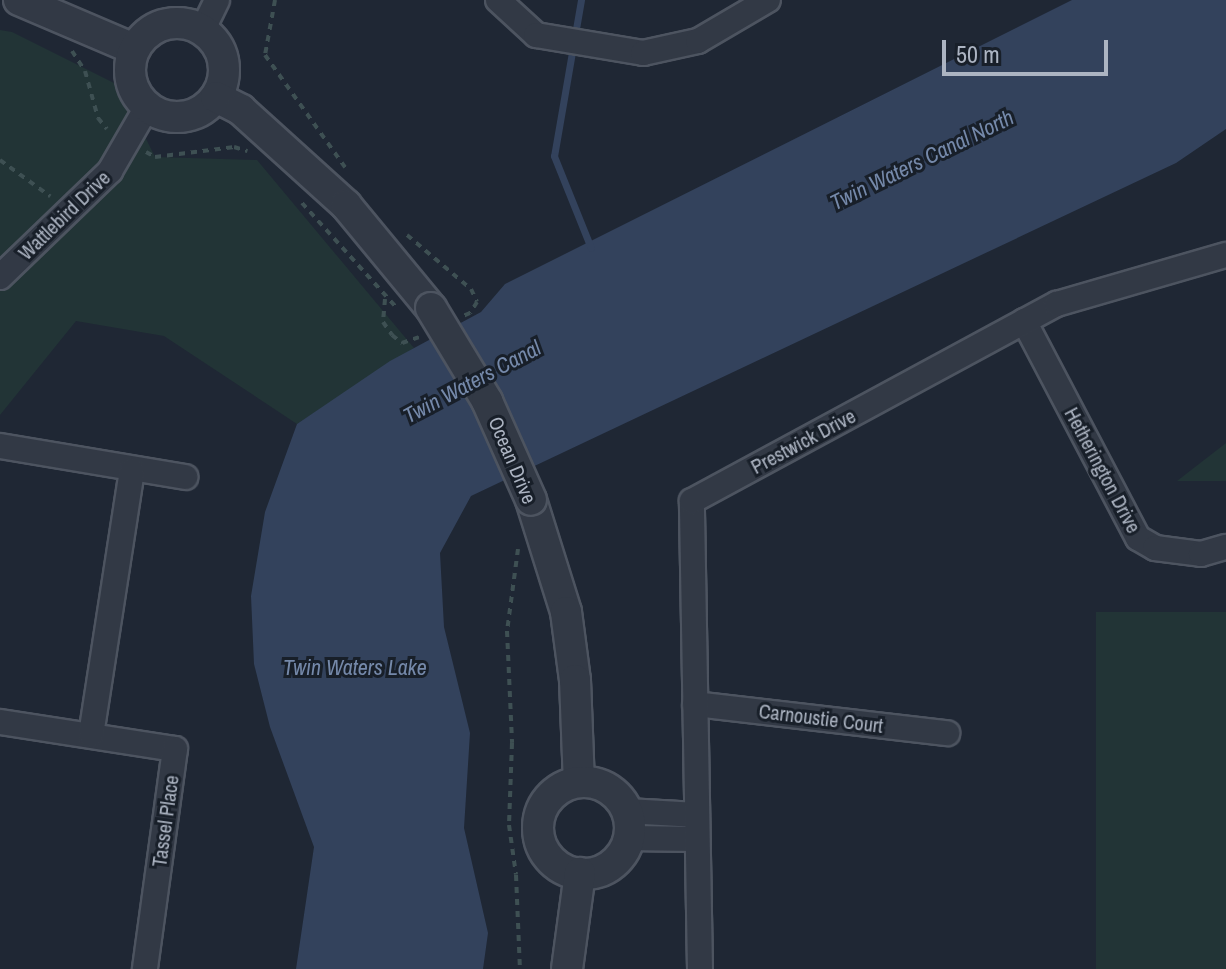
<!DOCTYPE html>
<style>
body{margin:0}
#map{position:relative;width:1226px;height:969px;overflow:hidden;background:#1f2734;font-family:"Archivo Narrow",sans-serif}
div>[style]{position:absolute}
.green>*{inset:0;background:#223436;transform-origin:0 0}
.water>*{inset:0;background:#33425c}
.stream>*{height:7px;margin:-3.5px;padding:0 3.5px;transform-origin:3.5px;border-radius:3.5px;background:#33425c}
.path>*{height:4px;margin-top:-2px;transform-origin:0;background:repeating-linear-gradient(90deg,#3e5053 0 6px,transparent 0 12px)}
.roads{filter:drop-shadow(2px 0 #4d5460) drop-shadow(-2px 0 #4d5460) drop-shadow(0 2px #4d5460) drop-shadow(0 -2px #4d5460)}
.minor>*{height:24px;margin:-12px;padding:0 12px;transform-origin:12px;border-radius:12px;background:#323945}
.tertiary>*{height:30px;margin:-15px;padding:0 15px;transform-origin:15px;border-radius:15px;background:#323945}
.tertiary>.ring{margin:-15px;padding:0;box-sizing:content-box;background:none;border:30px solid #323945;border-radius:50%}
.bridges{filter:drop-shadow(2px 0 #4d5460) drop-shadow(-2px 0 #4d5460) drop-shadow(0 2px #4d5460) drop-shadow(0 -2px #4d5460)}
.tertiary-bridge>*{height:30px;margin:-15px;padding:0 15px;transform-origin:15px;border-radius:15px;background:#323945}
span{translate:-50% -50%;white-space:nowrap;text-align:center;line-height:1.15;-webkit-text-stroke:6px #181f29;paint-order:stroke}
.street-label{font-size:20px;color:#acb4c2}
.water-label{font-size:22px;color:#7589aa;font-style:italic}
.scale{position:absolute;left:942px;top:40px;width:166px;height:36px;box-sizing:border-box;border:4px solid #acb4c2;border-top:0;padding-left:10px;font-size:24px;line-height:28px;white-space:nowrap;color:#acb4c2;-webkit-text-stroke:6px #181f29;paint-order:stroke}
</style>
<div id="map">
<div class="green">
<div style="clip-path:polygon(0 30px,12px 32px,120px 86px,155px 157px,257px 160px,414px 348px,297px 424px,164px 336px,76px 321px,0 415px)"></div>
<div style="clip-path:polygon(1226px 443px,1226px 481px,1177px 481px)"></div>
<div style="left:1226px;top:612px;width:357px;height:130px;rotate:90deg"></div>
</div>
<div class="water">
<div style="clip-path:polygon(1072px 0,1226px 0,1226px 129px,1176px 163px,471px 496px,440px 553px,444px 627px,470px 733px,464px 828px,488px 933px,483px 969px,296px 969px,314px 847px,270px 727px,254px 664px,251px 596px,265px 512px,297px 424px,390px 361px,481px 312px,505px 284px)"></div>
</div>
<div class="stream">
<div style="left:581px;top:0;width:158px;rotate:99.8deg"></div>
<div style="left:554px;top:156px;width:99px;rotate:68.1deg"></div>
</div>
<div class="path">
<div style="left:275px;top:0;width:56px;rotate:100.3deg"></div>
<div style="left:265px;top:55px;width:138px;rotate:54.5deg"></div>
<div style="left:72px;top:51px;width:24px;rotate:57deg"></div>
<div style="left:85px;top:71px;width:49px;rotate:74.5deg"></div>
<div style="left:98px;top:118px;width:14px;rotate:51deg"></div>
<div style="left:146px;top:152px;width:10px;rotate:29deg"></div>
<div style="left:155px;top:157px;width:80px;rotate:-7.2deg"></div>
<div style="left:234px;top:147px;width:14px;rotate:17deg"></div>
<div style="left:0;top:160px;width:62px;rotate:35.8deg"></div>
<div style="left:302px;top:203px;width:139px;rotate:47.9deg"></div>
<div style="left:407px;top:235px;width:84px;rotate:40.2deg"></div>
<div style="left:471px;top:289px;width:14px;rotate:65deg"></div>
<div style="left:477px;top:302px;width:13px;rotate:122deg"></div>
<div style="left:470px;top:313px;width:8px;rotate:157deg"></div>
<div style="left:385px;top:299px;width:23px;rotate:95deg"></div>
<div style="left:383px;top:322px;width:16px;rotate:55deg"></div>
<div style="left:392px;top:335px;width:13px;rotate:39deg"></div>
<div style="left:402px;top:343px;width:18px;rotate:-19deg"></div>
<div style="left:518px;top:549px;width:83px;rotate:97.6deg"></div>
<div style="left:507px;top:631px;width:112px;rotate:87.4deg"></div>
<div style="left:512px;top:743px;width:82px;rotate:92.1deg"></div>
<div style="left:509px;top:825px;width:50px;rotate:82deg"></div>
<div style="left:516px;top:875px;width:94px;rotate:87.6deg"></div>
</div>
<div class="roads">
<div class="minor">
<div style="left:498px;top:0;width:52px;rotate:42.6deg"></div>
<div style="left:536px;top:35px;width:109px;rotate:9.5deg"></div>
<div style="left:643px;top:53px;width:56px;rotate:-12.3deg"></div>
<div style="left:698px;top:41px;width:81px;rotate:-30.4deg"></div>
<div style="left:202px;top:31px;width:34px;rotate:-64deg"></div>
<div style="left:0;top:277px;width:153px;rotate:-43.9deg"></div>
<div style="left:110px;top:171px;width:74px;rotate:-60deg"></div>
<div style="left:1024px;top:321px;width:245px;rotate:62.3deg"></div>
<div style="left:1138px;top:538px;width:20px;rotate:30deg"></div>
<div style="left:1155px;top:548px;width:46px;rotate:7.4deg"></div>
<div style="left:1201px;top:554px;width:26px;rotate:-16deg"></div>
<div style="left:0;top:446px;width:188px;rotate:9.5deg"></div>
<div style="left:695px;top:704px;width:254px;rotate:6.6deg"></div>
<div style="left:0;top:722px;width:177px;rotate:8.8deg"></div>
<div style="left:175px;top:749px;width:222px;rotate:97.8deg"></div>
<div style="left:91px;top:735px;width:268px;rotate:-81.2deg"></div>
<div style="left:627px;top:811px;width:70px;rotate:3.3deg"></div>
<div style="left:629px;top:838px;width:68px;rotate:0.8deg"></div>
<div style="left:700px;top:969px;width:468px;rotate:-91deg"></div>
<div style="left:692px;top:501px;width:415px;rotate:-28.4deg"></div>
<div style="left:1057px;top:304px;width:176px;rotate:-16.2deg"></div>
</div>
<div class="tertiary">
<div style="left:19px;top:0;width:125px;rotate:23.1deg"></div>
<div class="ring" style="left:130px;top:23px;width:64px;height:64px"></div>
<div style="left:216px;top:97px;width:28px;rotate:27deg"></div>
<div style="left:241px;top:110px;width:142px;rotate:42.1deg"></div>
<div style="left:346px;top:205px;width:134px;rotate:50.5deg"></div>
<div style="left:531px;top:500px;width:117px;rotate:72.6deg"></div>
<div style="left:566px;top:612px;width:69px;rotate:82.5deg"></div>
<div style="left:575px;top:680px;width:102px;rotate:87.8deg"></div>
<div class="ring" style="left:538px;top:782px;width:62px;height:62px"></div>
<div style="left:567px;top:969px;width:97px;rotate:-82.3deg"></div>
</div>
</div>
<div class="bridges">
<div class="tertiary-bridge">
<div style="left:431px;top:308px;width:109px;rotate:58.9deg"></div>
<div style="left:487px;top:401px;width:108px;rotate:66deg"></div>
</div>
</div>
<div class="street-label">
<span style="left:64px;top:215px;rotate:-44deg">Wattlebird Drive</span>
<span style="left:803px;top:441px;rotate:-28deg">Prestwick Drive</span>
<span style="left:513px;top:460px;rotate:67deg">Ocean Drive</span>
<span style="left:1103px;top:470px;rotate:62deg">Hetherington Drive</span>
<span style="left:821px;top:718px;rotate:7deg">Carnoustie Court</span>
<span style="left:165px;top:821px;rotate:-82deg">Tassel Place</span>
</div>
<div class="water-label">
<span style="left:922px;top:160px;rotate:-26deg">Twin Waters Canal North</span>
<span style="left:472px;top:382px;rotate:-28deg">Twin Waters Canal</span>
<span style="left:355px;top:668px">Twin Waters Lake</span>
</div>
<div class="scale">50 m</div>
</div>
